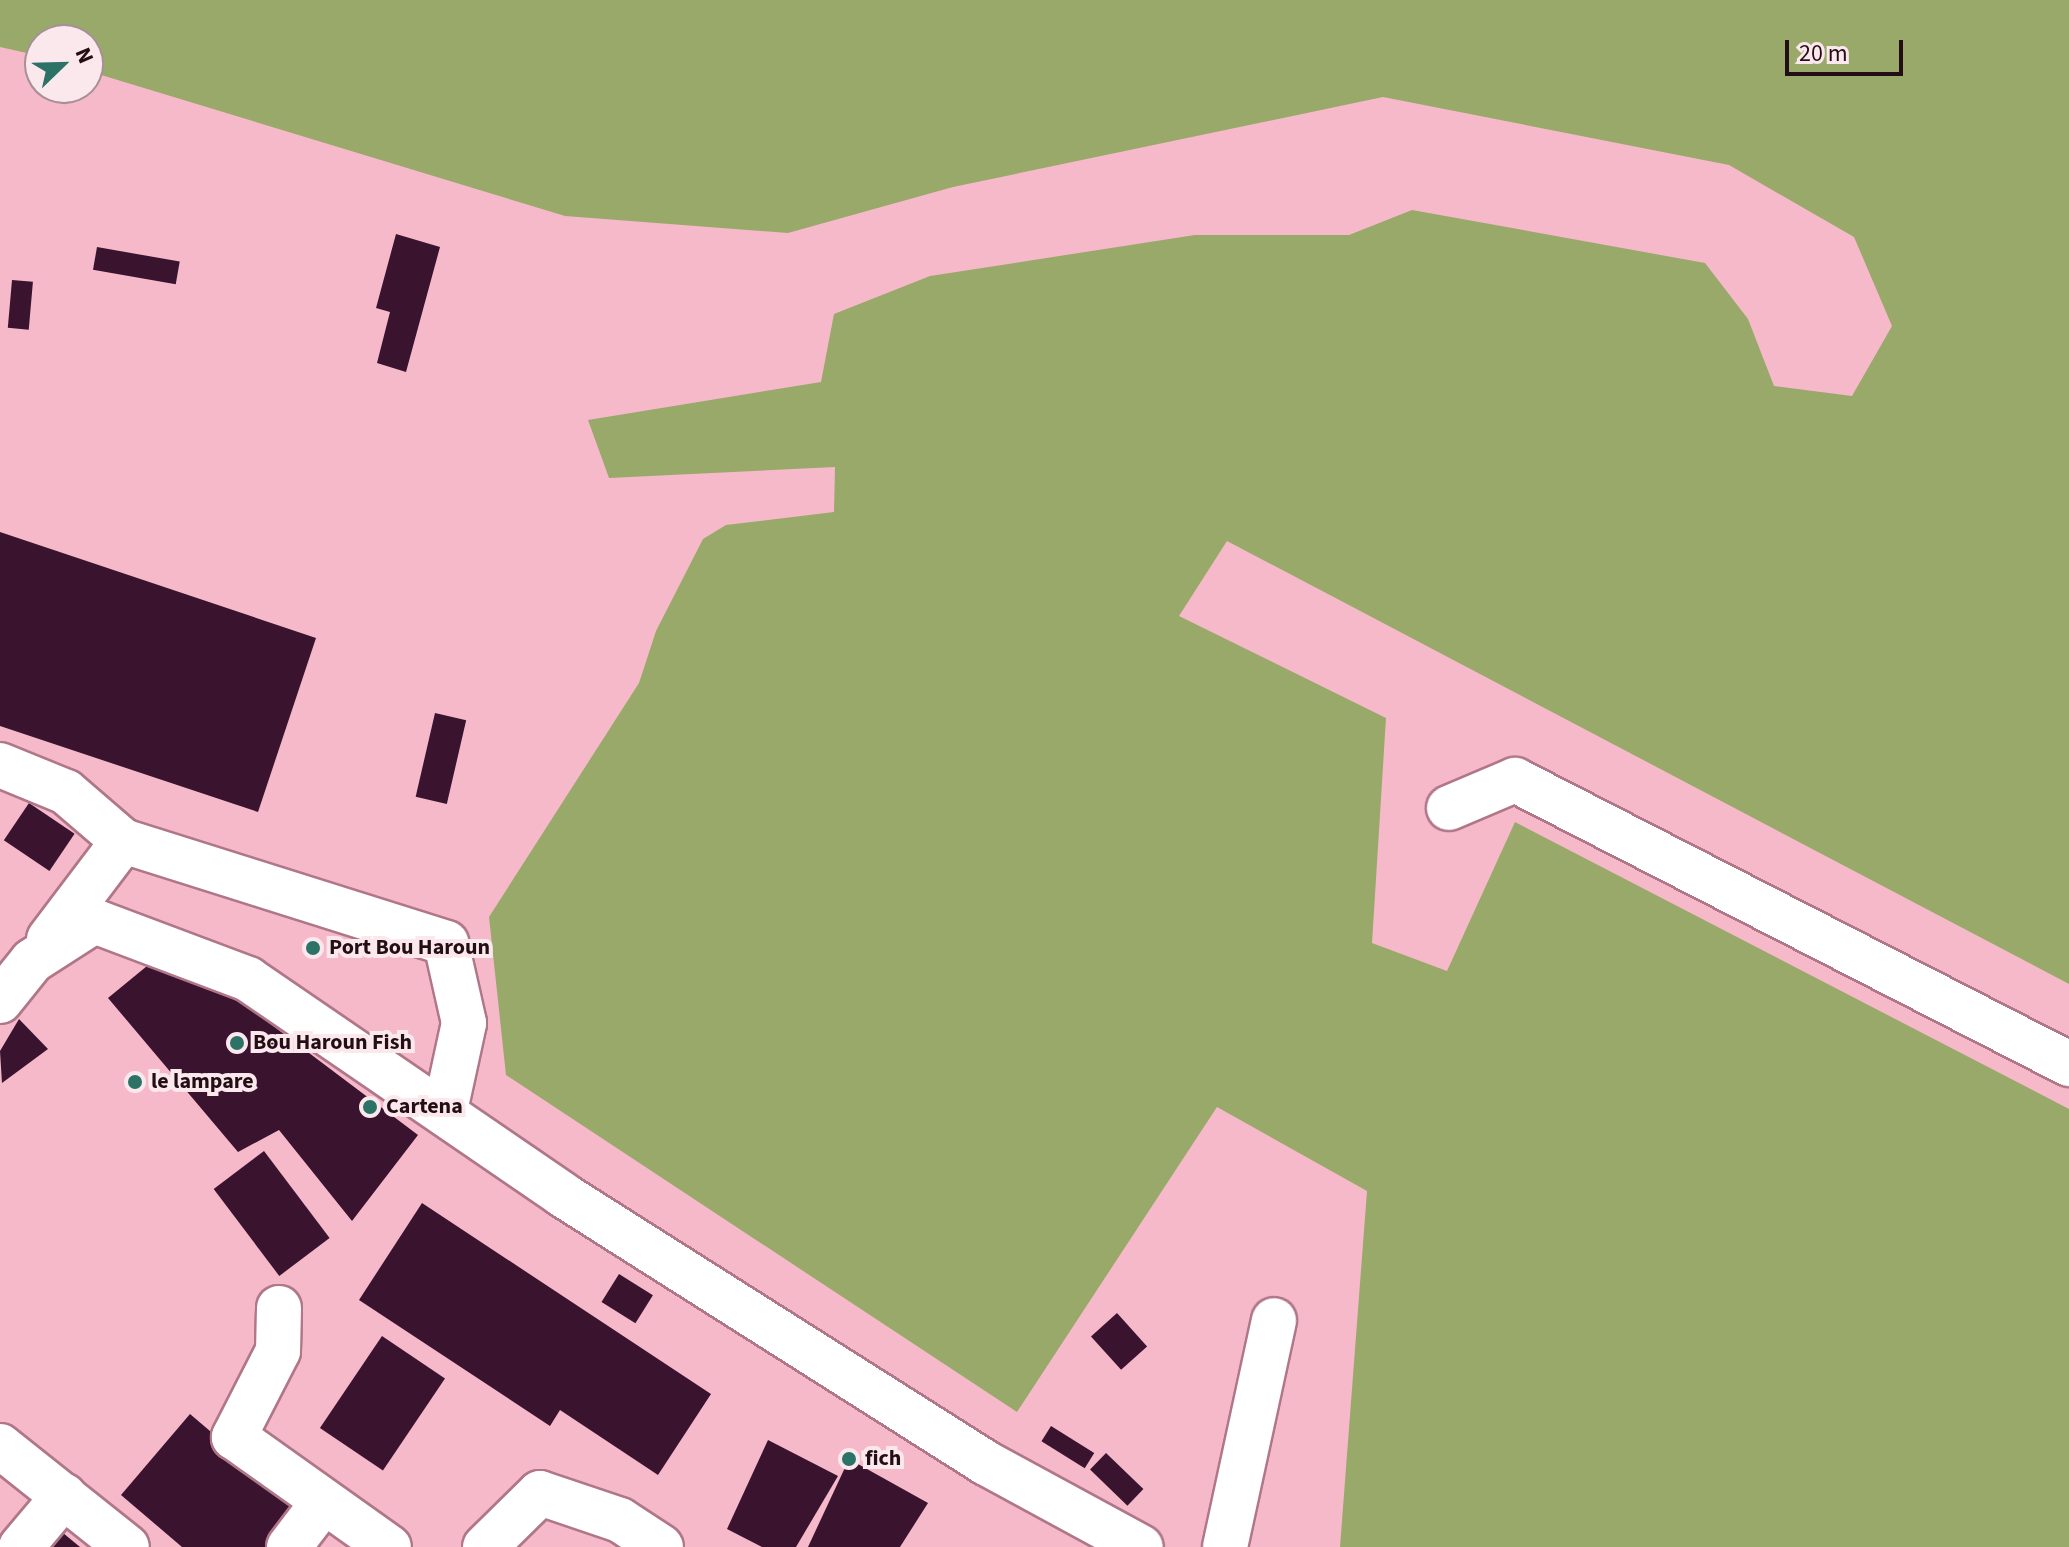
<!DOCTYPE html>
<style>
body{margin:0}
#map{position:relative;width:2069px;height:1547px;overflow:hidden;background:#f6b9ca;font-family:"Source Sans 3",sans-serif}
div>[style]{position:absolute}
.water>*{inset:0;background:#99a969}
.building>*{inset:0;background:#3a132f;transform-origin:0 0}
.roads{filter:drop-shadow(2px 0 #af7788) drop-shadow(-2px 0 #af7788) drop-shadow(0 2px #af7788) drop-shadow(0 -2px #af7788)}
.minor>*{height:44px;margin:-22px;padding:0 22px;transform-origin:22px;border-radius:22px;background:#fff}
.dots>*{width:22px;height:22px;translate:-50% -50%;box-sizing:border-box;border:4px solid #fbe8ed;border-radius:50%}
span{translate:-50% -50%;white-space:nowrap;text-align:center;line-height:1.15;-webkit-text-stroke:8px #fbe8ed;paint-order:stroke}
.poi-label{font-size:22px;color:#230e15;font-weight:700}
.left{translate:0 -50%;text-align:left}
.north{position:absolute;left:24px;top:24px;width:80px;height:80px;box-sizing:border-box;background:#fbe8ed;border:2px solid #a59197;border-radius:50%;rotate:67deg;font-size:22px;font-weight:700;line-height:32px;text-align:center;color:#230e15}
.north::after{content:'';display:block;margin:auto;width:28px;height:36px;background:#2d7266;clip-path:polygon(50% 0,100% 100%,50% 72%,0 100%)}
.scale{position:absolute;left:1785px;top:40px;width:118px;height:36px;box-sizing:border-box;border:4px solid #230e15;border-top:0;padding-left:10px;font-size:24px;line-height:28px;white-space:nowrap;color:#230e15;-webkit-text-stroke:6px #fbe8ed;paint-order:stroke}
</style>
<div id="map">
<div class="water">
<div style="clip-path:polygon(0 0,2069px 0,2069px 984px,1227px 541px,1179px 616px,1386px 718px,1372px 943px,1447px 971px,1515px 822px,2069px 1109px,2069px 1547px,1340px 1547px,1367px 1191px,1217px 1107px,1017px 1412px,506px 1075px,489px 917px,639px 683px,656px 631px,703px 539px,726px 525px,834px 512px,835px 467px,609px 478px,588px 420px,821px 382px,834px 314px,930px 276px,1195px 235px,1349px 235px,1412px 210px,1705px 263px,1748px 319px,1774px 386px,1852px 396px,1892px 326px,1854px 237px,1729px 165px,1383px 97px,953px 187px,788px 233px,565px 216px,88px 71px,88px 40px,40px 40px,40px 56px,0 47px)"></div>
</div>
<div class="building">
<div style="clip-path:polygon(396px 234px,440px 247px,406px 372px,377px 363px,390px 312px,376px 308px)"></div>
<div style="left:97px;top:247px;width:84px;height:23px;rotate:10deg"></div>
<div style="left:12px;top:280px;width:21px;height:48px;rotate:5deg"></div>
<div style="clip-path:polygon(0 532px,316px 638px,258px 812px,0 726px)"></div>
<div style="left:435px;top:713px;width:32px;height:86px;rotate:13deg"></div>
<div style="left:29px;top:803px;width:55px;height:45px;rotate:34deg"></div>
<div style="clip-path:polygon(147px 966px,236px 998px,418px 1135px,352px 1221px,279px 1130px,238px 1152px,108px 998px)"></div>
<div style="clip-path:polygon(19px 1019px,48px 1049px,2px 1083px,0 1051px)"></div>
<div style="left:264px;top:1151px;width:109px;height:63px;rotate:53deg"></div>
<div style="clip-path:polygon(422px 1203px,711px 1394px,658px 1475px,560px 1410px,550px 1426px,359px 1300px)"></div>
<div style="left:619px;top:1274px;width:40px;height:33px;rotate:32deg"></div>
<div style="left:1117px;top:1313px;width:45px;height:35px;rotate:48deg"></div>
<div style="left:382px;top:1336px;width:76px;height:111px;rotate:34deg"></div>
<div style="clip-path:polygon(190px 1414px,299px 1507px,265px 1547px,182px 1547px,121px 1495px)"></div>
<div style="left:1051px;top:1426px;width:51px;height:18px;rotate:32deg"></div>
<div style="clip-path:polygon(768px 1440px,838px 1476px,796px 1547px,762px 1547px,727px 1529px)"></div>
<div style="left:1106px;top:1453px;width:52px;height:23px;rotate:44deg"></div>
<div style="clip-path:polygon(849px 1459px,928px 1503px,900px 1547px,808px 1547px)"></div>
<div style="clip-path:polygon(57px 1528px,80px 1547px,40px 1547px)"></div>
</div>
<div class="roads">
<div class="minor">
<div style="left:0;top:765px;width:71px;rotate:22.2deg"></div>
<div style="left:66px;top:792px;width:75px;rotate:40.7deg"></div>
<div style="left:1449px;top:808px;width:72px;rotate:-23deg"></div>
<div style="left:1515px;top:780px;width:623px;rotate:27.14deg"></div>
<div style="left:49px;top:939px;width:123px;rotate:-52.9deg"></div>
<div style="left:123px;top:841px;width:339px;rotate:17.5deg"></div>
<div style="left:446px;top:943px;width:82px;rotate:77.3deg"></div>
<div style="left:464px;top:1023px;width:90px;rotate:102.2deg"></div>
<div style="left:0;top:1001px;width:51px;rotate:-51.3deg"></div>
<div style="left:32px;top:961px;width:74px;rotate:-32.8deg"></div>
<div style="left:94px;top:921px;width:165px;rotate:20.6deg"></div>
<div style="left:248px;top:979px;width:382px;rotate:34.4deg"></div>
<div style="left:563px;top:1195px;width:501px;rotate:32.36deg"></div>
<div style="left:986px;top:1463px;width:176px;rotate:28.5deg"></div>
<div style="left:279px;top:1308px;width:43px;rotate:91.3deg"></div>
<div style="left:278px;top:1351px;width:97px;rotate:117.1deg"></div>
<div style="left:234px;top:1437px;width:190px;rotate:35.4deg"></div>
<div style="left:0;top:1446px;width:162px;rotate:38.5deg"></div>
<div style="left:21px;top:1547px;width:67px;rotate:-49.9deg"></div>
<div style="left:289px;top:1547px;width:53px;rotate:-52.7deg"></div>
<div style="left:485px;top:1547px;width:77px;rotate:-44.5deg"></div>
<div style="left:540px;top:1493px;width:84px;rotate:18.6deg"></div>
<div style="left:620px;top:1520px;width:49px;rotate:33.4deg"></div>
<div style="left:1225px;top:1547px;width:232px;rotate:-77.8deg"></div>
</div>
</div>
<div class="dots">
<div style="left:313px;top:948px;background:#2d7266"></div>
<div style="left:237px;top:1043px;background:#2d7266"></div>
<div style="left:135px;top:1082px;background:#2d7266"></div>
<div style="left:370px;top:1107px;background:#2d7266"></div>
<div style="left:849px;top:1459px;background:#2d7266"></div>
</div>
<div class="poi-label">
<span class="left" style="left:329px;top:948px">Port Bou Haroun</span>
<span class="left" style="left:253px;top:1043px">Bou Haroun Fish</span>
<span class="left" style="left:151px;top:1082px">le lampare</span>
<span class="left" style="left:386px;top:1107px">Cartena</span>
<span class="left" style="left:865px;top:1459px">fich</span>
</div>
<div class="north">N</div>
<div class="scale">20 m</div>
</div>
